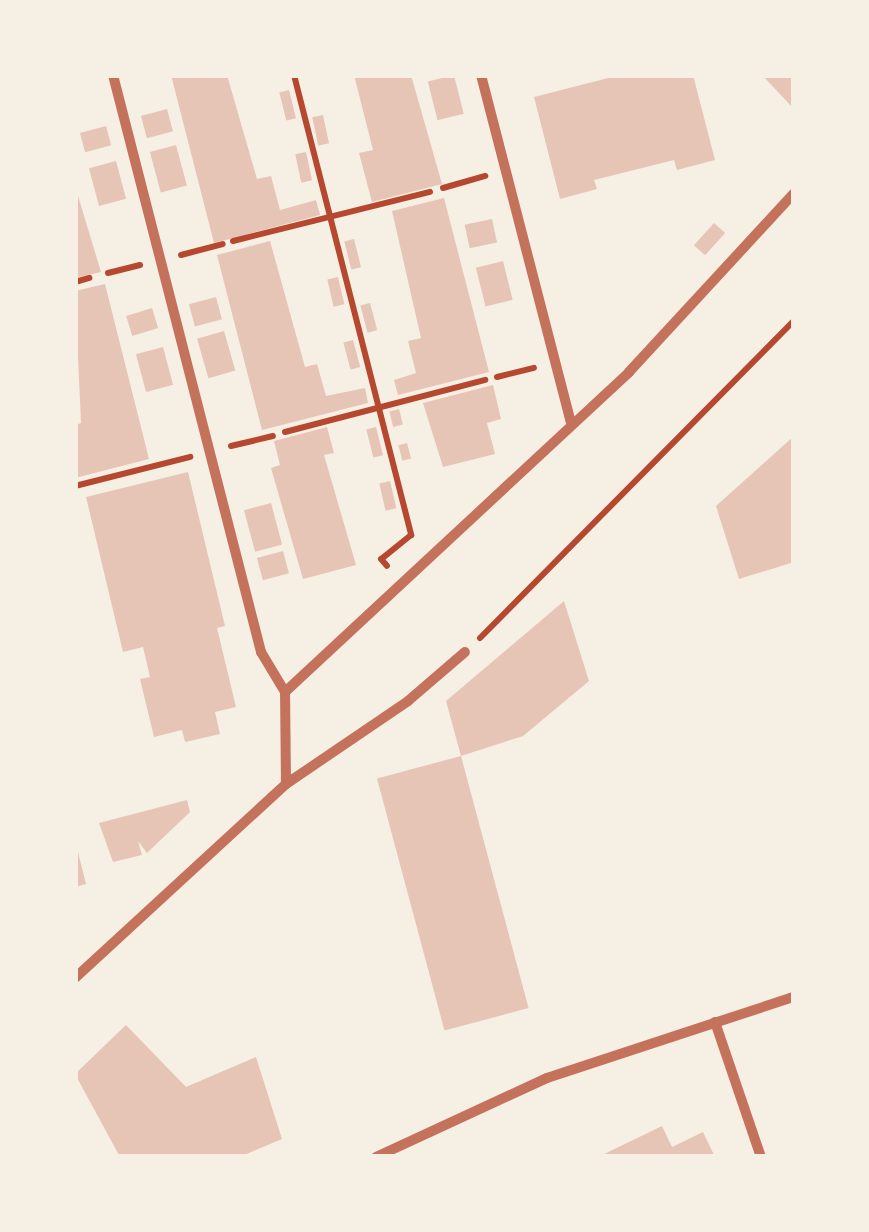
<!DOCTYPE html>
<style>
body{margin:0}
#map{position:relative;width:869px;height:1232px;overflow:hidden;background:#f6efe4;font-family:"Open Sans",sans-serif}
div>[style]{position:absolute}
.building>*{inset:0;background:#e6c5b7;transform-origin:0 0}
.path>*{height:6px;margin:-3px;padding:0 3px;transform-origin:3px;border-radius:3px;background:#b5482f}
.minor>*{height:10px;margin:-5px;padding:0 5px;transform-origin:5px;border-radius:5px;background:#c5725c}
span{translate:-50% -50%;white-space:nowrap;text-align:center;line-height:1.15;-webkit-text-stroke:9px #f6efe4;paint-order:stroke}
.frame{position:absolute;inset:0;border:78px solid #f6efe4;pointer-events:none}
</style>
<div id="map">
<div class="building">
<div style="clip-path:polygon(171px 75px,227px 75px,257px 179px,271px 176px,280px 210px,316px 200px,320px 215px,214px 243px)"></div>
<div style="clip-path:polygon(354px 75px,411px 75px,442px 184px,372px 202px,359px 153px,373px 150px)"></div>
<div style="left:454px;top:75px;width:40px;height:27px;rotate:76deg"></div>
<div style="clip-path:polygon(620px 75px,693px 75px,715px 160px,677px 170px,674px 160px,594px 180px,597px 189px,560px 199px,534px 97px)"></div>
<div style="clip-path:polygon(762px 75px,794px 75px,794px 109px)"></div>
<div style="left:289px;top:90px;width:29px;height:10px;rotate:76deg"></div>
<div style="left:167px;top:109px;width:23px;height:27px;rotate:75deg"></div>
<div style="left:323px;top:115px;width:29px;height:11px;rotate:78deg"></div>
<div style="left:106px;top:126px;width:20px;height:27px;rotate:75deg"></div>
<div style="left:176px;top:145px;width:42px;height:27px;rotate:75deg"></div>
<div style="left:306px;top:152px;width:29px;height:11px;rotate:78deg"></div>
<div style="left:116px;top:161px;width:39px;height:28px;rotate:75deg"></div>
<div style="clip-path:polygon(75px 186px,101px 272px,75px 278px)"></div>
<div style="clip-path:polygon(444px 198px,489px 372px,398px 395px,394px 380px,416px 373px,408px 341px,421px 338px,392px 211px)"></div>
<div style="left:492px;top:219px;width:24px;height:28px;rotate:78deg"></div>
<div style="left:714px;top:223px;width:15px;height:30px;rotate:42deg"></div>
<div style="left:354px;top:239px;width:29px;height:10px;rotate:76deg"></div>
<div style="clip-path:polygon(270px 241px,305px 367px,317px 364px,326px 396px,365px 388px,368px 403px,262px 430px,217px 255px)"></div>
<div style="left:503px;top:261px;width:40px;height:28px;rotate:76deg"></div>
<div style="left:338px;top:277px;width:28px;height:11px;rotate:77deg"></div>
<div style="clip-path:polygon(105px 284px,149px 459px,75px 478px,75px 425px,81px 423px,75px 291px)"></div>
<div style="left:216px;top:297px;width:23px;height:28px;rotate:75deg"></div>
<div style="left:370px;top:303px;width:28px;height:10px;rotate:75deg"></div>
<div style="left:152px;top:308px;width:21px;height:27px;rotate:73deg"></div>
<div style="left:224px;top:331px;width:41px;height:28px;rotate:74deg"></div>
<div style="left:353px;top:340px;width:28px;height:10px;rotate:75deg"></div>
<div style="left:163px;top:347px;width:39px;height:28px;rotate:75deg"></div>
<div style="clip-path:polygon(493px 385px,501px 419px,487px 423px,495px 454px,443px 467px,423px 403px)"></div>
<div style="left:399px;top:409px;width:16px;height:10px;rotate:76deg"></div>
<div style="clip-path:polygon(327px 427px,334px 453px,324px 455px,356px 565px,303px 579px,271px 468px,280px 465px,274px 441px)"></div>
<div style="left:376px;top:427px;width:29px;height:10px;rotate:76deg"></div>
<div style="clip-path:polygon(794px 436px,794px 562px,739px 579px,716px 506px)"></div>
<div style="left:407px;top:443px;width:16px;height:9px;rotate:75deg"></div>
<div style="clip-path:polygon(188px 472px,225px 626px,217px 628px,236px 707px,215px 712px,220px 734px,185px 742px,182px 730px,154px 737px,140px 679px,150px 677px,143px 647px,123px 652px,86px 497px)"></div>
<div style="left:390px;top:481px;width:28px;height:11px;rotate:77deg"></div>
<div style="left:271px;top:503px;width:43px;height:28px;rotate:75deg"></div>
<div style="left:283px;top:551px;width:23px;height:27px;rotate:75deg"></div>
<div style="clip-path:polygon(564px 601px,589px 681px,523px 736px,461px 756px,446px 701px)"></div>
<div style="left:461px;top:756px;width:261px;height:87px;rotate:75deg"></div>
<div style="clip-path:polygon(187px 800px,190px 812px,147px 853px,138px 841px,142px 855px,113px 862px,99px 823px)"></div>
<div style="clip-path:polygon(76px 844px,86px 884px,75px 887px,75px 845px)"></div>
<div style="clip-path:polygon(126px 1025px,186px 1087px,256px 1057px,282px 1139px,239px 1157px,120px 1157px,75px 1074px)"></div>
<div style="clip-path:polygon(662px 1126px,672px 1147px,703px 1132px,715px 1157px,598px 1157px)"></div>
</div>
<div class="path">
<div style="left:294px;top:75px;width:475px;rotate:75.7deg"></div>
<div style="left:411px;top:535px;width:38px;rotate:141deg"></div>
<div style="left:381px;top:559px;width:9px;rotate:49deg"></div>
<div style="left:443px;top:188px;width:44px;rotate:-15.9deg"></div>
<div style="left:233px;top:241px;width:203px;rotate:-14deg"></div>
<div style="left:181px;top:255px;width:43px;rotate:-14.7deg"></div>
<div style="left:108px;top:273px;width:33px;rotate:-14deg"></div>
<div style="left:75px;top:282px;width:15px;rotate:-16deg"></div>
<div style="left:497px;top:377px;width:38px;rotate:-14deg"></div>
<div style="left:285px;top:432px;width:207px;rotate:-14.6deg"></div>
<div style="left:231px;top:446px;width:43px;rotate:-13.4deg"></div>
<div style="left:75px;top:486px;width:119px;rotate:-14.2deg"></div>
<div style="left:480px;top:638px;width:446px;rotate:-45.3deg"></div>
</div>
<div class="minor">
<div style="left:113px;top:75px;width:596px;rotate:75.61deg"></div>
<div style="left:261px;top:652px;width:47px;rotate:59deg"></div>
<div style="left:481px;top:75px;width:358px;rotate:75.5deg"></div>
<div style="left:286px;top:784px;width:92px;rotate:-90.6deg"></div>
<div style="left:285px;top:692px;width:470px;rotate:-42.9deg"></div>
<div style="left:629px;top:372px;width:243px;rotate:-47.3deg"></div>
<div style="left:75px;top:978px;width:287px;rotate:-42.6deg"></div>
<div style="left:286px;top:784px;width:148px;rotate:-34.2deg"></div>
<div style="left:408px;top:701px;width:75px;rotate:-40.7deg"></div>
<div style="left:715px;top:1022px;width:143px;rotate:71.2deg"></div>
<div style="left:376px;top:1157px;width:188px;rotate:-24.8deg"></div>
<div style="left:547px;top:1078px;width:260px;rotate:-18.2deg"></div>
</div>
<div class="frame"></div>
</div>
